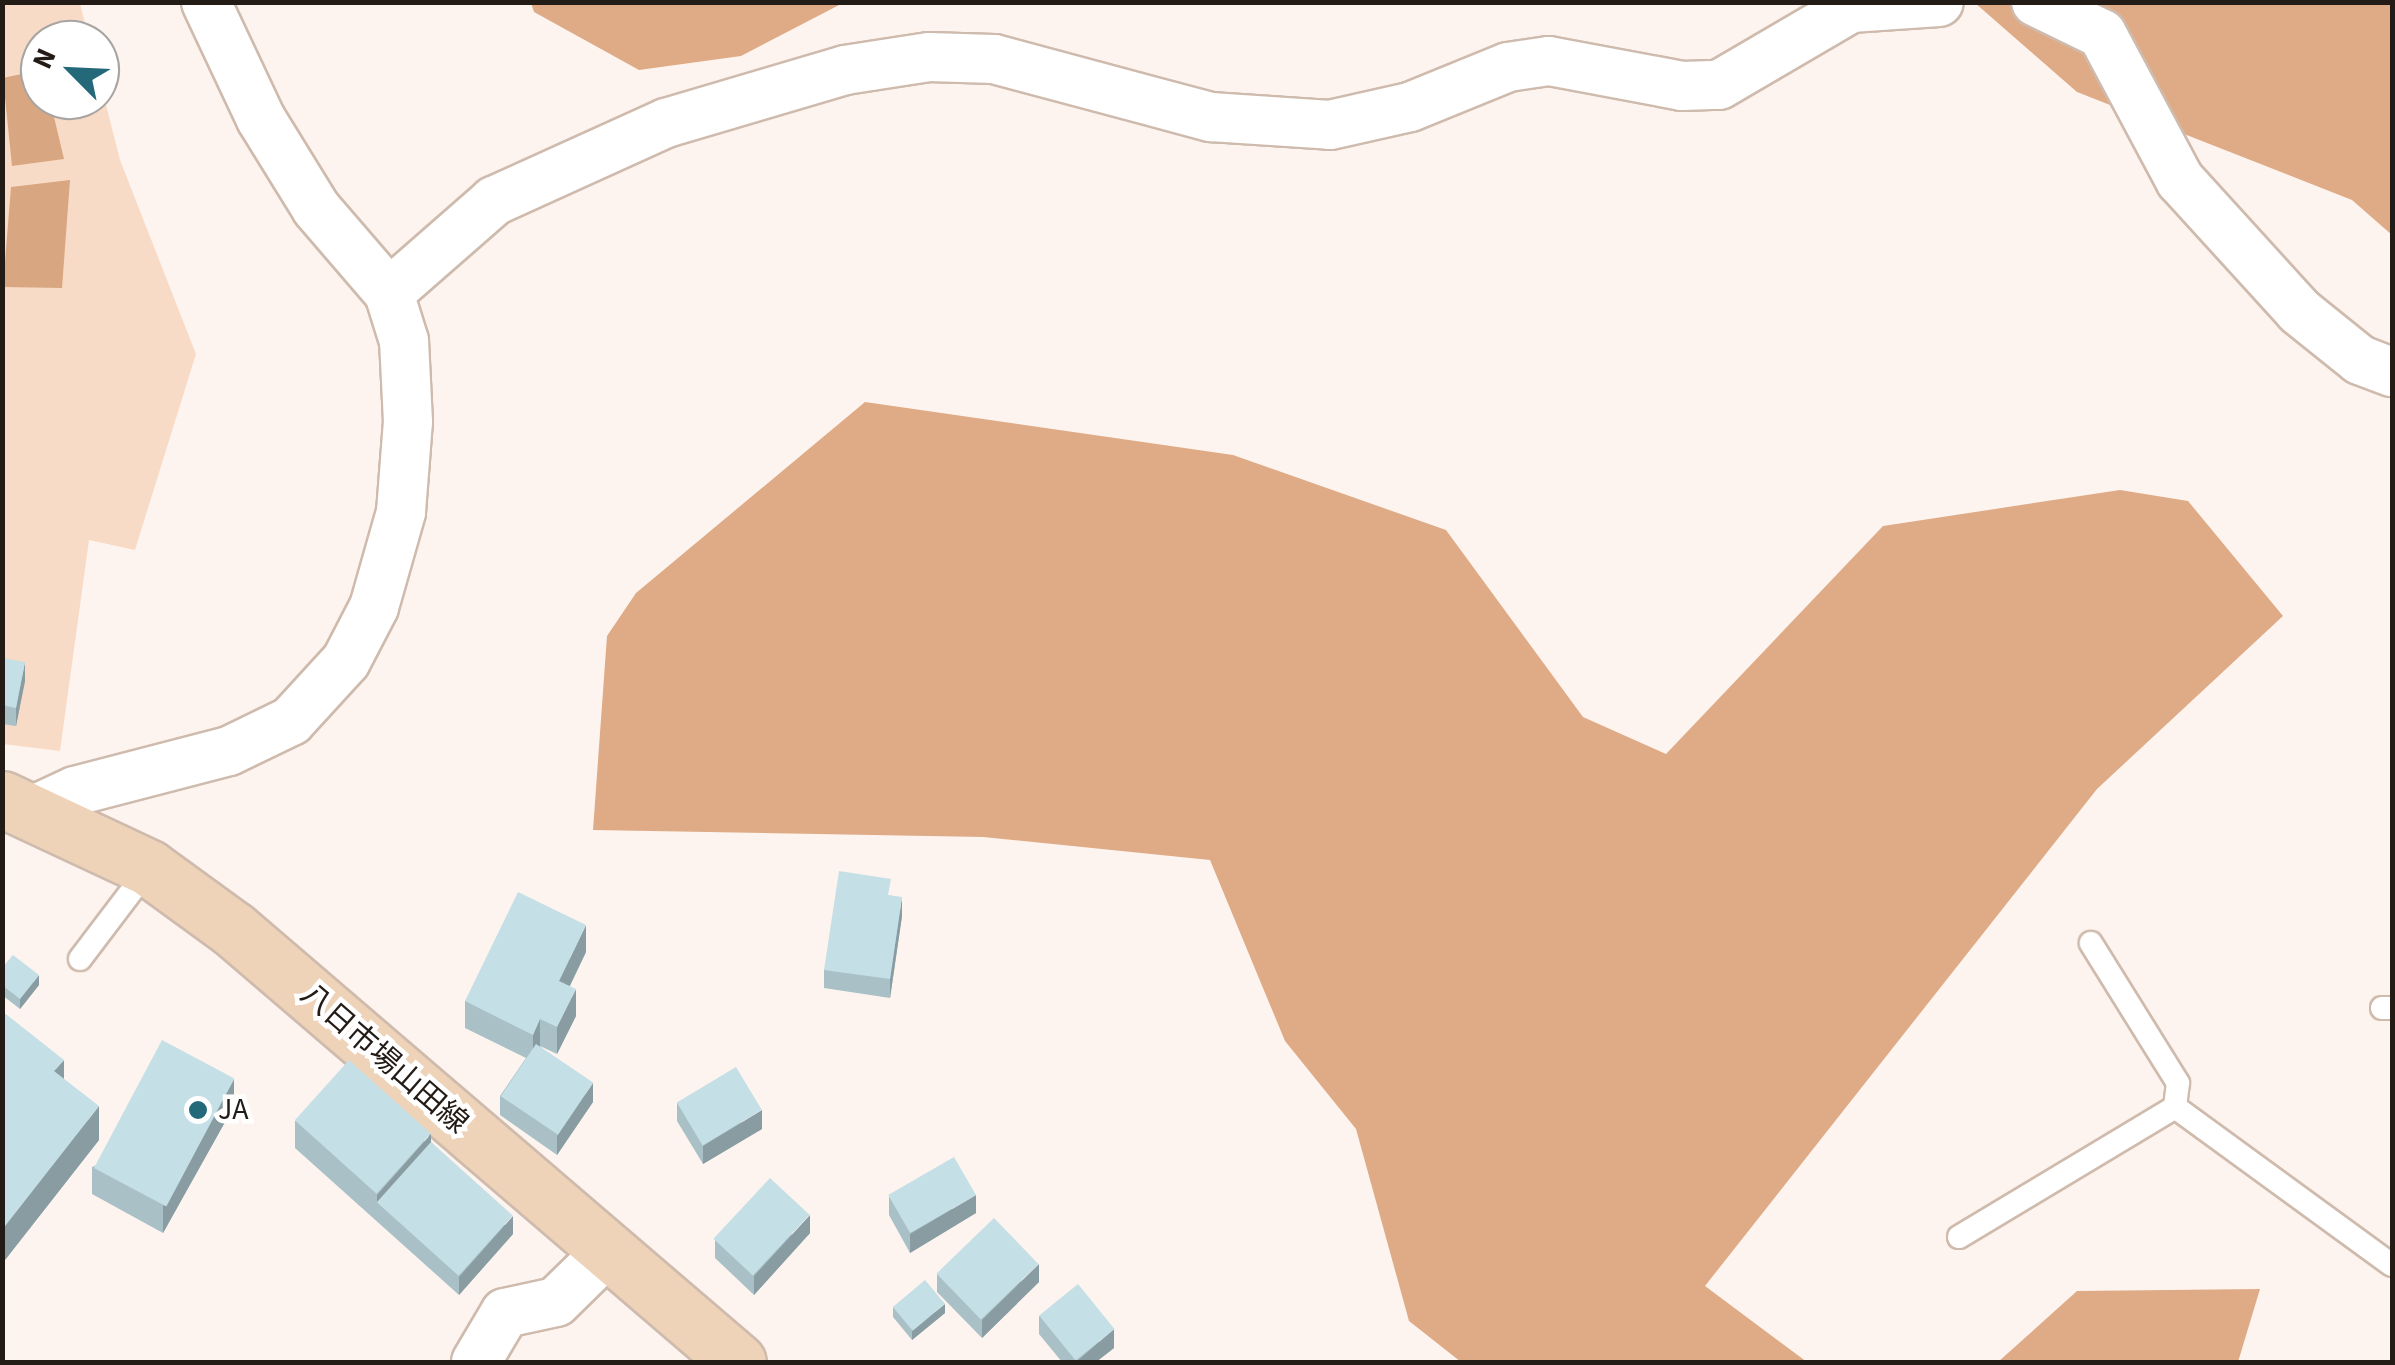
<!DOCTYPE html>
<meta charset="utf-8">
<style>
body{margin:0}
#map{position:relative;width:2395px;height:1365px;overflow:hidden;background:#fdf4ef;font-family:"Source Sans 3","Noto Sans JP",sans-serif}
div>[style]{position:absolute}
.green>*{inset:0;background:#f8dbc6}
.forest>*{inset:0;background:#deab86}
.water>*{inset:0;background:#d8a681}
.roads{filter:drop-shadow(2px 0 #cfbbad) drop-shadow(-2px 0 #cfbbad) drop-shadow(0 2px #cfbbad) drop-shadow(0 -2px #cfbbad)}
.service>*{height:22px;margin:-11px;padding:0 11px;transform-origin:11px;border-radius:11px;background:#fff}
.minor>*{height:48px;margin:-24px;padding:0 24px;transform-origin:24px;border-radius:24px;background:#fff}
.secondary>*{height:55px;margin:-27.5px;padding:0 27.5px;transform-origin:27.5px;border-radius:27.5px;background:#eed3b9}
.wall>*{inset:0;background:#a9c0c6}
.shaded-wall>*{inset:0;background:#899ca1}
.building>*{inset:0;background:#c4dfe6;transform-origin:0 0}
.dots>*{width:28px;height:28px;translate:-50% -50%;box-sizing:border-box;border:5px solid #fff;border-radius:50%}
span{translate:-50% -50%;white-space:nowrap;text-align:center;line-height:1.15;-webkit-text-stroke:9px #fff;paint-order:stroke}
.street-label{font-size:30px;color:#231b16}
.poi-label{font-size:30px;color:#231b16}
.left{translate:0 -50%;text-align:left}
.frame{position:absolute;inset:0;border:5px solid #231b16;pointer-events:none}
.north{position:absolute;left:20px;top:20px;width:100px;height:100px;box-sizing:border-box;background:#fff;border:2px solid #a7a4a2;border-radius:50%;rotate:294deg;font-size:28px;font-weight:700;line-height:40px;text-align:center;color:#231b16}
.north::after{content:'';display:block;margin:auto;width:35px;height:45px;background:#236979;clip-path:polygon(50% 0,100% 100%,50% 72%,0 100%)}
</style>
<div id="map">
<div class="green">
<div style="clip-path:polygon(3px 3px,80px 3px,89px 40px,40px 40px,40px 100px,100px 100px,100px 81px,120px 160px,196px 354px,135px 550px,89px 540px,60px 751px,3px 744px)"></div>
</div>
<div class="forest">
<div style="clip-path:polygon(531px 3px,531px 2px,843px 3px,741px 56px,639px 70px,534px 12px)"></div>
<div style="clip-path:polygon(1975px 3px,2392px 3px,2392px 235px,2352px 200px,2077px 92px)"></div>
<div style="clip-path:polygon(865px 402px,1233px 455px,1446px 530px,1583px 717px,1666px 754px,1883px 526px,2120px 490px,2188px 501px,2283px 616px,2097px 789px,1705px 1286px,1807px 1362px,1461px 1362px,1409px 1321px,1356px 1129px,1285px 1041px,1210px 860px,983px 837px,593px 830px,607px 636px,636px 593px)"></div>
<div style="clip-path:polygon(2260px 1289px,2238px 1362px,1998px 1362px,2077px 1291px)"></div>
</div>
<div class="water">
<div style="clip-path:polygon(40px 70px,40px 100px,50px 100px,64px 159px,12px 166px,3px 78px)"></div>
<div style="clip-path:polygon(70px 180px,62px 288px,3px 287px,11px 187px)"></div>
</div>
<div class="roads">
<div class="service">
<div style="left:80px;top:959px;width:114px;rotate:-52.8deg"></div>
<div style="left:2382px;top:1008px;width:10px"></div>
<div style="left:2175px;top:1107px;width:268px;rotate:36.1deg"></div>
<div style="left:1959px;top:1237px;width:252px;rotate:-31deg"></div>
<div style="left:2175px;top:1107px;width:24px;rotate:-83deg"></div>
<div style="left:2178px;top:1083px;width:165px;rotate:-121.9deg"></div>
</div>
<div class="minor">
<div style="left:2036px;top:2px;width:73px;rotate:25.9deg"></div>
<div style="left:2102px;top:34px;width:166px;rotate:61.9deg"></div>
<div style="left:2180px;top:180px;width:177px;rotate:47.7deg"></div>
<div style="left:2299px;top:311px;width:78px;rotate:38.8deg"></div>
<div style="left:2360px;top:360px;width:34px;rotate:21deg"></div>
<div style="left:389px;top:293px;width:140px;rotate:-41.2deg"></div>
<div style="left:494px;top:201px;width:189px;rotate:-24.4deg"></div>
<div style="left:666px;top:123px;width:187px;rotate:-16.5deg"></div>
<div style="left:845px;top:70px;width:85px;rotate:-8.8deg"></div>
<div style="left:929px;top:57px;width:65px;rotate:1.8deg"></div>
<div style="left:994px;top:59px;width:225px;rotate:15deg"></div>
<div style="left:1211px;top:117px;width:119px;rotate:3.8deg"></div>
<div style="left:1330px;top:125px;width:82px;rotate:-12.7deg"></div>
<div style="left:1410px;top:107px;width:106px;rotate:-22.2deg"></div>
<div style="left:1508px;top:67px;width:41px;rotate:-8.3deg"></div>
<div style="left:1549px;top:61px;width:135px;rotate:10.6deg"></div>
<div style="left:1682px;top:86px;width:37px;rotate:-2deg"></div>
<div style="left:1719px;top:85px;width:153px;rotate:-30.3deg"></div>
<div style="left:1851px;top:8px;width:88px;rotate:-3.9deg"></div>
<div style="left:34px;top:810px;width:45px;rotate:-24.9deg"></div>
<div style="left:75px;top:791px;width:159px;rotate:-14.6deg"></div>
<div style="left:229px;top:751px;width:69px;rotate:-25.8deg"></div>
<div style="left:291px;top:721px;width:81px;rotate:-47.5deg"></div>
<div style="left:346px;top:661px;width:61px;rotate:-62.6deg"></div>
<div style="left:374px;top:607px;width:99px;rotate:-74.1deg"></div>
<div style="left:401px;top:512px;width:90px;rotate:-85.6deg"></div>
<div style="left:408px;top:422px;width:81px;rotate:-92.8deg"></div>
<div style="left:404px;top:341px;width:50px;rotate:-107.4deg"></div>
<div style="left:389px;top:293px;width:112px;rotate:-130.7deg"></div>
<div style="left:316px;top:208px;width:105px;rotate:-121.7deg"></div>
<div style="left:261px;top:119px;width:129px;rotate:-115.2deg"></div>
<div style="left:476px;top:1362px;width:57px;rotate:-59.4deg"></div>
<div style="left:505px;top:1313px;width:52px;rotate:-12.2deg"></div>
<div style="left:556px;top:1302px;width:71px;rotate:-44.4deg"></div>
</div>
<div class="secondary">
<div style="left:2px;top:799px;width:162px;rotate:25.1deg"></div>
<div style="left:149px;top:868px;width:104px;rotate:36deg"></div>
<div style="left:233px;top:929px;width:665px;rotate:40.61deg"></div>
</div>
</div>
<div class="wall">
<div style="clip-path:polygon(2px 658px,25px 681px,16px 726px,2px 724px)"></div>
<div style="clip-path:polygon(891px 895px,902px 916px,890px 998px,824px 988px,824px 970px)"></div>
<div style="clip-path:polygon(586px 952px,570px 986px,576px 1016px,557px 1054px,540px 1046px,593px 1102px,557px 1155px,500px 1115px,500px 1096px,526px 1058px,465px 1028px,465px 1001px)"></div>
<div style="clip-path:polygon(2px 968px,39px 985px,20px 1009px,2px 995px)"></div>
<div style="clip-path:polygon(2px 1011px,64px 1079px,99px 1140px,5px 1260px,2px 1258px)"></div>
<div style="clip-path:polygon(677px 1103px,762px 1129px,703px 1164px,677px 1121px)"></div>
<div style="clip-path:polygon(234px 1106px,163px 1233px,92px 1194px,92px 1167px)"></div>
<div style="clip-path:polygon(295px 1121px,431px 1142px,513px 1234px,459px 1295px,295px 1148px)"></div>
<div style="clip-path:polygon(889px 1197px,976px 1213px,910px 1253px,889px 1215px)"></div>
<div style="clip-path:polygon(810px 1233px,754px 1295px,715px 1258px,715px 1240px)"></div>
<div style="clip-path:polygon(937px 1274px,1039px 1282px,982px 1338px,937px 1292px)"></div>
<div style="clip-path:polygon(893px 1307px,945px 1313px,912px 1340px,893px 1317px)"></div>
<div style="clip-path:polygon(1039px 1316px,1114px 1348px,1096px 1362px,1062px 1362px,1039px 1334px)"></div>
</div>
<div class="shaded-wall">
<div style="clip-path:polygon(25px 662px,25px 681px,16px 726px,16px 708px)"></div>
<div style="clip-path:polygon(902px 897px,902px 916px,890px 998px,890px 979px)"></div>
<div style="clip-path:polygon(586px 925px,586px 952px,559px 1008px,559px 981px)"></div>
<div style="clip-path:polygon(39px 975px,39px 985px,20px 1009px,20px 999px)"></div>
<div style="clip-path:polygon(576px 989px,576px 1016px,557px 1054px,557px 1027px)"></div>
<div style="clip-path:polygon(540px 1019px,540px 1046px,533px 1061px,533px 1035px)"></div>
<div style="clip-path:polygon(64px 1060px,64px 1094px,54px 1071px)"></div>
<div style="clip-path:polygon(234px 1079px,234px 1106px,163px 1233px,163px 1206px)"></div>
<div style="clip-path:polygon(593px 1083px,593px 1102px,557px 1155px,557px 1136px)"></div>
<div style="clip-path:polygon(99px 1106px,99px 1140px,5px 1260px,5px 1226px)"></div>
<div style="clip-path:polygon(762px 1110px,762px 1129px,703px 1164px,703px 1146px)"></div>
<div style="clip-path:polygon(431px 1134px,431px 1161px,377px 1203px,377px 1195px)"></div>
<div style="clip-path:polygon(976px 1195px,976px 1213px,910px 1253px,910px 1234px)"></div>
<div style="clip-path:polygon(810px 1215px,810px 1233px,754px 1295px,754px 1276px)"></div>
<div style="clip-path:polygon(513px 1216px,513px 1234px,459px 1295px,459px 1277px)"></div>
<div style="clip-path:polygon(1039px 1264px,1039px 1282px,982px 1338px,982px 1320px)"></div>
<div style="clip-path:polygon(945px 1304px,945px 1313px,912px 1340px,912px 1331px)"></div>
<div style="clip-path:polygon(1114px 1329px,1114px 1348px,1096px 1362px,1076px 1362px)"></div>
</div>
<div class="building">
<div style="clip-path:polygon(2px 658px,25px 662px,16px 708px,2px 705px)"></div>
<div style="clip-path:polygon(839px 871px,891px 879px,888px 895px,902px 897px,890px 979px,824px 970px)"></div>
<div style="clip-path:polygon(518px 892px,586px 925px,559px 981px,576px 989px,557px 1027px,540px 1019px,533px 1035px,465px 1001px)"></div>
<div style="clip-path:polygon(13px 955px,39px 975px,20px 999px,2px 985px,2px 968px)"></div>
<div style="clip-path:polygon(2px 1011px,64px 1060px,54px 1071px,99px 1106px,5px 1226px,2px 1224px)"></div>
<div style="left:162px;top:1040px;width:82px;height:145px;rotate:28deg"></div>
<div style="left:536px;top:1044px;width:69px;height:63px;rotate:34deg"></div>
<div style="left:349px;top:1060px;width:110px;height:81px;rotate:42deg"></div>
<div style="left:736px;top:1067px;width:50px;height:69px;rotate:59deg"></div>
<div style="left:431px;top:1142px;width:110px;height:81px;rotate:42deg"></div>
<div style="left:954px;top:1157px;width:44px;height:76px;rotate:60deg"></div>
<div style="left:770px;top:1178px;width:54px;height:83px;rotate:43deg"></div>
<div style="left:994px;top:1218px;width:64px;height:80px;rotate:46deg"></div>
<div style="left:925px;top:1280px;width:31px;height:42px;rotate:50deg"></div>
<div style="left:1078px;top:1284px;width:58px;height:50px;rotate:51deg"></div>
</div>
<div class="dots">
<div style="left:198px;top:1110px;background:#236979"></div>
</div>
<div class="street-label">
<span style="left:384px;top:1059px;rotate:41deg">八日市場山田線</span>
</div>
<div class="poi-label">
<span class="left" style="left:218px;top:1110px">JA</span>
</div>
<div class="frame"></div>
<div class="north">N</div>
</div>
